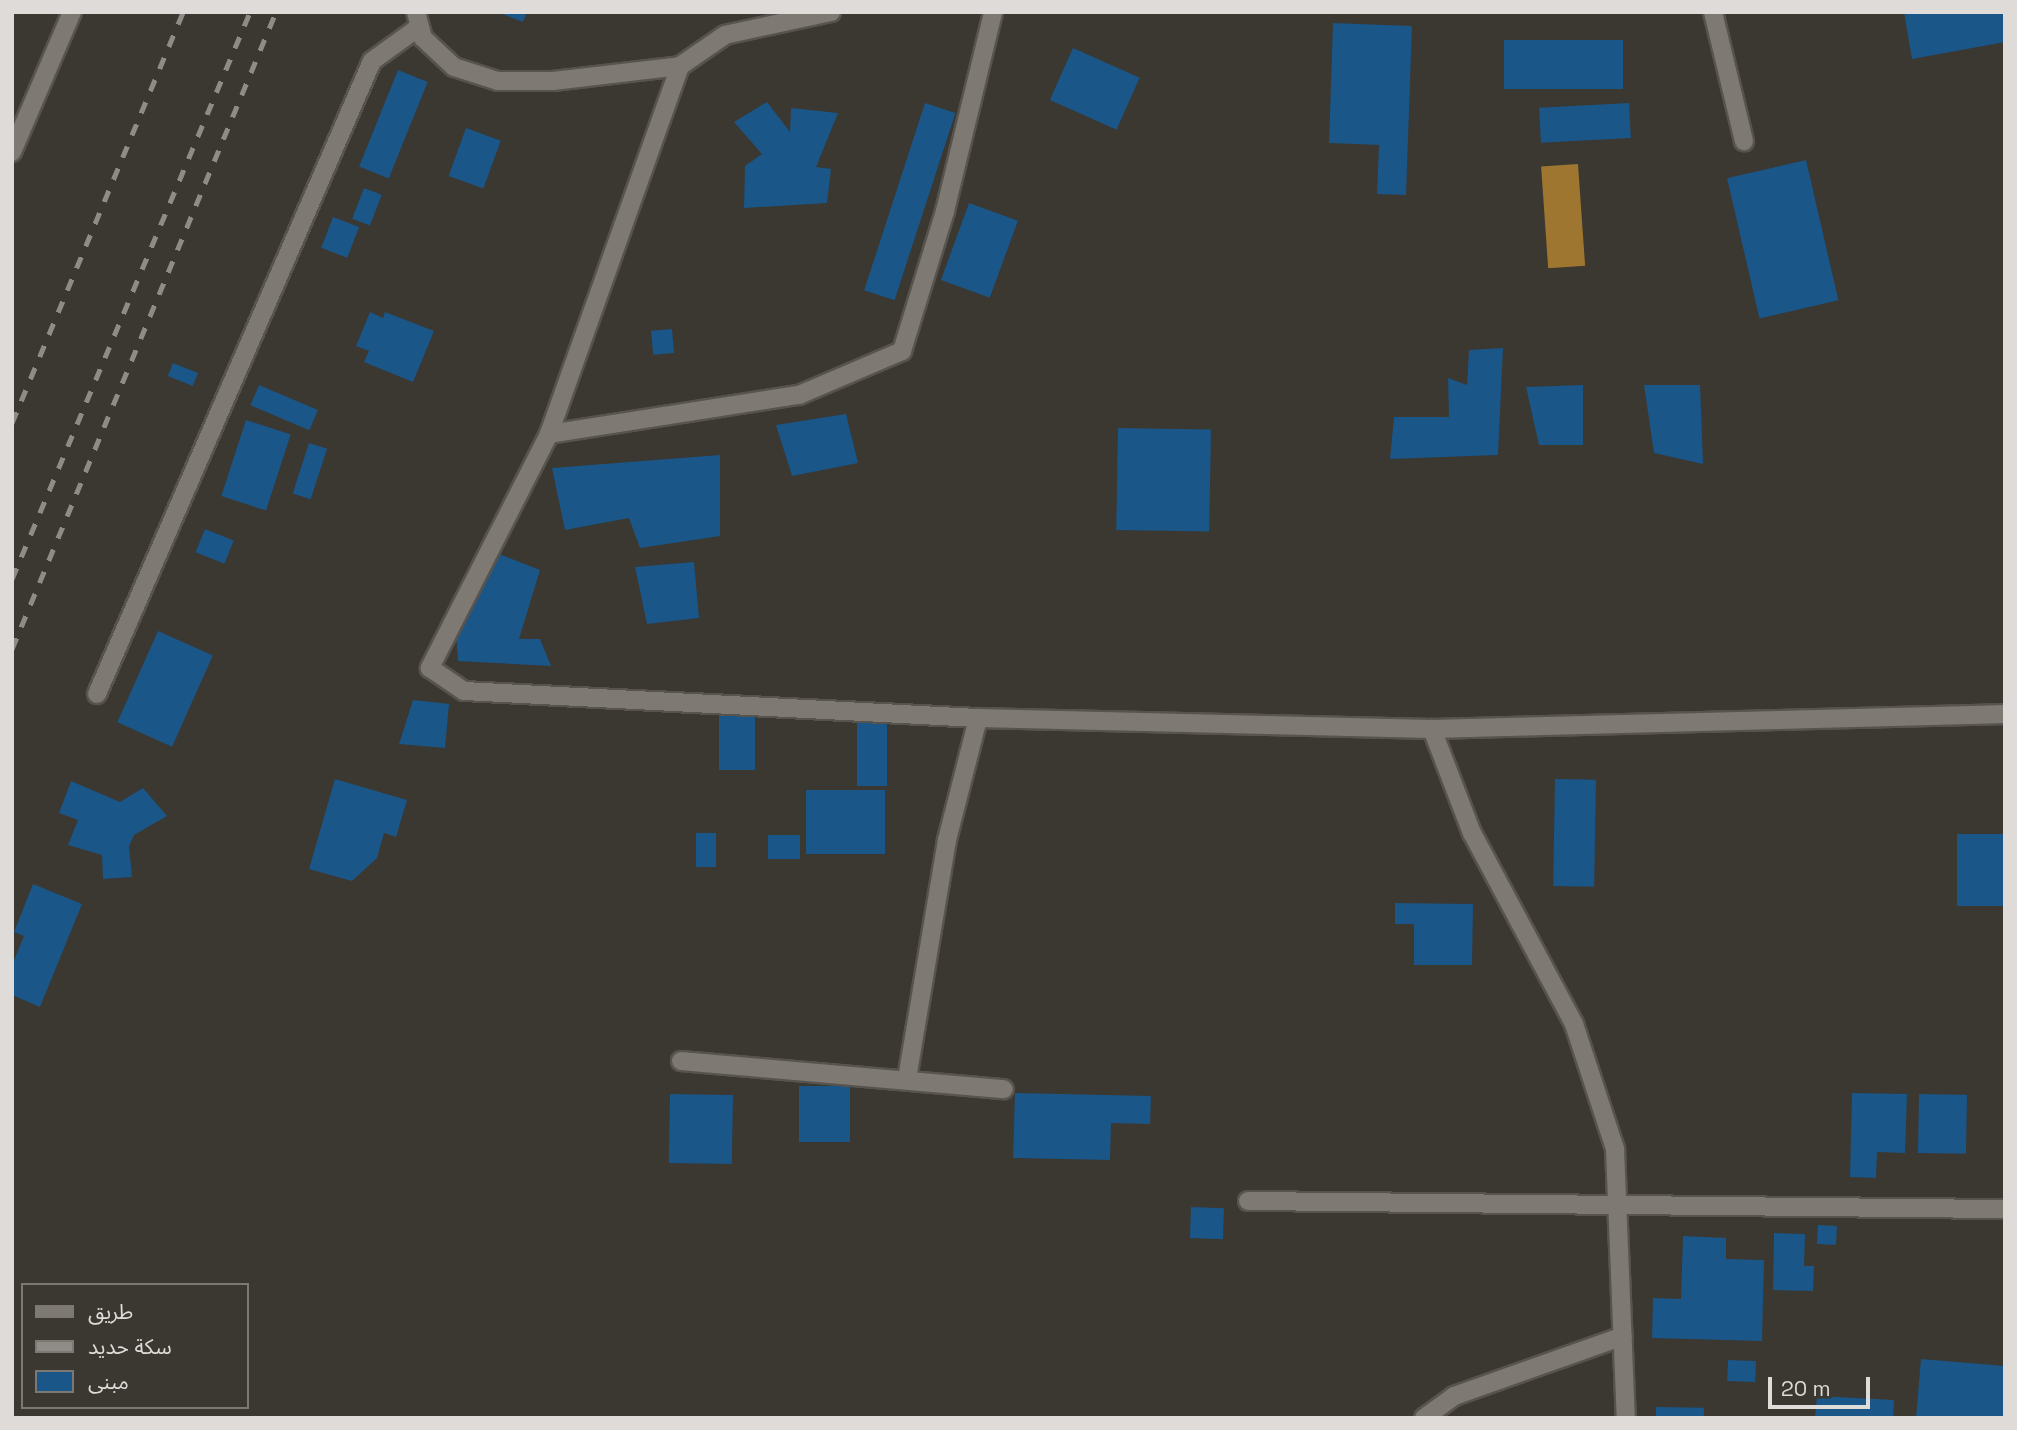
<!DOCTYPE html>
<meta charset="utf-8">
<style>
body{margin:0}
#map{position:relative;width:2017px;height:1430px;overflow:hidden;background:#3b3731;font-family:"Space Grotesk","Noto Sans Arabic",sans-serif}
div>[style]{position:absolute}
.water>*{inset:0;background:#9e762f;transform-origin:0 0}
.building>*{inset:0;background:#1a5687;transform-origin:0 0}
.roads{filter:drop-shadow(2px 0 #57534e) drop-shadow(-2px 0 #57534e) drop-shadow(0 2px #57534e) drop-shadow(0 -2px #57534e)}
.lane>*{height:18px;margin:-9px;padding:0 9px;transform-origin:9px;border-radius:9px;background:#7e7973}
.street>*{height:18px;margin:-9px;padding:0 9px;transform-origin:9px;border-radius:9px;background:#7e7973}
.rail>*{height:5px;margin-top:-2.5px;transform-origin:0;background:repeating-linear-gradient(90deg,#8f8b87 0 12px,transparent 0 24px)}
span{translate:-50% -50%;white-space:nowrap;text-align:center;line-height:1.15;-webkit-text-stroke:5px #3b3731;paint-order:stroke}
.frame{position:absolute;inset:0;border:14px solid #dedbd8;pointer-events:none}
.legend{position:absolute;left:21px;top:1283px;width:228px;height:126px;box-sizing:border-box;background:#3b3731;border:2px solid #7c7974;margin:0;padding:9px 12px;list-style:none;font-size:21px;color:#dedbd8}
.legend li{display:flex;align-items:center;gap:14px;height:35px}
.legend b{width:35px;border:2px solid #7c7974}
.scale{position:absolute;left:1768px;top:1377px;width:102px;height:32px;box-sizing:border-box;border:4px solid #dedbd8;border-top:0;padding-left:9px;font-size:21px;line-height:24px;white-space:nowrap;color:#dedbd8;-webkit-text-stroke:5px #3b3731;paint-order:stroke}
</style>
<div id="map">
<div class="water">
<div style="left:1578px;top:164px;width:102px;height:37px;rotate:86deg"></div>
</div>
<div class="building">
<div style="clip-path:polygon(497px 12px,527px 12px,523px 22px)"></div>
<div style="clip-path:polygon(1904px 12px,2005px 12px,2005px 42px,1912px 59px)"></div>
<div style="clip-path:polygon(1333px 23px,1412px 26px,1406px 195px,1377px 194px,1379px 145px,1329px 143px)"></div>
<div style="left:1623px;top:40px;width:49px;height:119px;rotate:90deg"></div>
<div style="left:1073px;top:48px;width:73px;height:57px;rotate:24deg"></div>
<div style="left:398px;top:70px;width:32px;height:104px;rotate:22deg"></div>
<div style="clip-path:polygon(767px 102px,790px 132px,791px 108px,838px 113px,816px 167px,831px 169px,827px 203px,744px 208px,745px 166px,762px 154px,734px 122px)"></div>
<div style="left:925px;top:103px;width:32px;height:197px;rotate:18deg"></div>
<div style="left:1629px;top:103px;width:35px;height:90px;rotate:87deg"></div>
<div style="left:466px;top:128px;width:37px;height:51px;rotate:20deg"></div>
<div style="left:1806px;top:160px;width:144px;height:81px;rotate:77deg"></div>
<div style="left:364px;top:188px;width:19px;height:33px;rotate:21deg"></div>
<div style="left:969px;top:203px;width:52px;height:82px;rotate:20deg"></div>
<div style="left:333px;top:217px;width:28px;height:33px;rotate:21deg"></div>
<div style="clip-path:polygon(370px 312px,383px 318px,385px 312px,434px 331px,413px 382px,364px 362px,369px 351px,356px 346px)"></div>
<div style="left:672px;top:329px;width:24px;height:21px;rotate:85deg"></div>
<div style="clip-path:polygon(1503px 348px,1498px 455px,1390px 459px,1394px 417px,1449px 417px,1448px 378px,1467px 385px,1469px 350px)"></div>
<div style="left:173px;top:363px;width:27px;height:14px;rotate:22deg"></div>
<div style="left:259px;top:385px;width:64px;height:22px;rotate:23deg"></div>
<div style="clip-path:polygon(1583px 385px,1583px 445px,1539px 445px,1526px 387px)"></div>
<div style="clip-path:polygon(1644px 385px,1700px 385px,1703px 464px,1654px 453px)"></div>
<div style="clip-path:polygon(846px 414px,858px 463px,792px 476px,776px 425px)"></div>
<div style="left:246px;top:420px;width:47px;height:80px;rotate:18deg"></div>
<div style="left:1118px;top:428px;width:93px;height:102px;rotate:1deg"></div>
<div style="left:309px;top:443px;width:19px;height:53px;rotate:18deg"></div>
<div style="clip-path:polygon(720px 455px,720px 536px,640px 548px,629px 518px,565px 530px,552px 468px)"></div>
<div style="left:205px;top:529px;width:31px;height:25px;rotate:22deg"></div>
<div style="clip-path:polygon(491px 551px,540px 570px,519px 639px,540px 639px,551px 666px,458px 661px,456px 633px)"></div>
<div style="clip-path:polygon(694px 562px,699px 618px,647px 624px,635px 567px)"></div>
<div style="left:158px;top:631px;width:60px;height:100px;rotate:24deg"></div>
<div style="clip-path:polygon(413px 700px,449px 704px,445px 748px,399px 744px)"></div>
<div style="left:719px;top:705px;width:36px;height:65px"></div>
<div style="left:857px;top:716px;width:30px;height:70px"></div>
<div style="clip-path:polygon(335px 779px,407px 800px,396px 837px,384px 833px,377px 858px,352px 881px,309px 869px)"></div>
<div style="left:1555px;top:779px;width:41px;height:107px;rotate:1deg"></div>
<div style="clip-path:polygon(71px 781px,120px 802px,143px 788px,167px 816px,134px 835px,129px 846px,132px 877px,103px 879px,102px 855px,68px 845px,78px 820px,59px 813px)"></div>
<div style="left:806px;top:790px;width:79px;height:64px"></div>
<div style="left:696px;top:833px;width:20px;height:34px"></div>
<div style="left:2005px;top:834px;width:72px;height:48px;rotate:90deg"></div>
<div style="left:768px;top:835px;width:32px;height:24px"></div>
<div style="clip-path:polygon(33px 884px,82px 904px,40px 1007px,12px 995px,12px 965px,24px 936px,14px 932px)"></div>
<div style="clip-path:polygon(1395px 903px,1473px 904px,1472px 965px,1414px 965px,1414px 924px,1395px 924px)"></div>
<div style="left:799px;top:1086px;width:51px;height:56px"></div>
<div style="clip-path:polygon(1015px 1093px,1151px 1096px,1150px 1124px,1111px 1123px,1110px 1160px,1013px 1158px)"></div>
<div style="clip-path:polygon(1852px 1093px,1907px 1094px,1905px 1153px,1877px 1152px,1876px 1178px,1850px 1177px)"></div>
<div style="left:670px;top:1094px;width:63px;height:69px;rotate:1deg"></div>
<div style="left:1919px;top:1094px;width:48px;height:59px;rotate:1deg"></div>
<div style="left:1191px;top:1207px;width:33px;height:31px;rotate:2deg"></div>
<div style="left:1818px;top:1225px;width:19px;height:19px;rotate:3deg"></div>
<div style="clip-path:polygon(1774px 1233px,1805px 1234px,1804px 1266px,1814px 1266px,1813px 1291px,1773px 1290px)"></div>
<div style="clip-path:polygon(1683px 1236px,1726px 1238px,1726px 1259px,1764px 1260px,1762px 1341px,1652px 1338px,1653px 1298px,1681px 1299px)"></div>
<div style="clip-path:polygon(1921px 1359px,2005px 1366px,2005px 1418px,1916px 1418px)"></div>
<div style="left:1728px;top:1360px;width:28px;height:21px;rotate:2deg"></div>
<div style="clip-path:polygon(1817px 1396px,1894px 1400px,1893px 1418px,1815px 1418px)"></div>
<div style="left:1656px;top:1407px;width:48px;height:11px;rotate:1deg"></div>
</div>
<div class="roads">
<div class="lane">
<div style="left:416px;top:12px;width:27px;rotate:75deg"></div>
<div style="left:423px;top:38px;width:42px;rotate:43.1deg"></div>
<div style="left:454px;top:67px;width:46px;rotate:17.7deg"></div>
<div style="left:498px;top:81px;width:55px"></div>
<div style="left:553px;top:81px;width:128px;rotate:-6.7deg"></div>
<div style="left:97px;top:694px;width:690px;rotate:-66.52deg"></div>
<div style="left:372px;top:61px;width:58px;rotate:-35.9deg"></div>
</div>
<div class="street">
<div style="left:831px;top:12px;width:108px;rotate:167.8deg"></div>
<div style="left:725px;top:35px;width:55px;rotate:145.4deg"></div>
<div style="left:680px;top:66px;width:391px;rotate:109.6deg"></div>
<div style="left:549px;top:434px;width:263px;rotate:117deg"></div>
<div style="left:430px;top:668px;width:41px;rotate:34.1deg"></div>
<div style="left:464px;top:691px;width:515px;rotate:3.01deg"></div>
<div style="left:978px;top:718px;width:454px;rotate:1.4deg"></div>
<div style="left:1432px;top:729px;width:573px;rotate:-1.5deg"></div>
<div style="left:1713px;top:12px;width:133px;rotate:76.5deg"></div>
<div style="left:12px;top:152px;width:152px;rotate:-66.8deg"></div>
<div style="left:549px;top:434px;width:253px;rotate:-8.9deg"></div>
<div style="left:799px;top:395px;width:112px;rotate:-23.1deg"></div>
<div style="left:902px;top:351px;width:146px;rotate:-72.9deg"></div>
<div style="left:945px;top:211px;width:205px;rotate:-76.4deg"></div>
<div style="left:1432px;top:729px;width:111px;rotate:69deg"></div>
<div style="left:1472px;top:833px;width:217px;rotate:61.9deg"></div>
<div style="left:1574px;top:1024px;width:132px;rotate:71.8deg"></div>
<div style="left:1615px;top:1149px;width:269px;rotate:87.7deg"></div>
<div style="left:681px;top:1061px;width:324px;rotate:5deg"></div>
<div style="left:907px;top:1079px;width:242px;rotate:-80.5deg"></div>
<div style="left:947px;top:840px;width:126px;rotate:-75.7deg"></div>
<div style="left:1248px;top:1201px;width:757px;rotate:0.61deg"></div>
<div style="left:1424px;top:1418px;width:37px;rotate:-36deg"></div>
<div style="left:1454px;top:1396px;width:179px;rotate:-19.5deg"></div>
</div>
</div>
<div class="rail">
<div style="left:12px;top:423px;width:445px;rotate:-67.4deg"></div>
<div style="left:12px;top:579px;width:615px;rotate:-67.23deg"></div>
<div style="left:12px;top:649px;width:690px;rotate:-67.49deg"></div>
</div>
<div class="frame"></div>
<ul class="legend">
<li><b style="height:9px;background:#7e7973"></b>طريق</li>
<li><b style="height:9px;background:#8f8b87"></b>سكة حديد</li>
<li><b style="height:19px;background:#1a5687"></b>مبنى</li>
</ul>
<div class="scale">20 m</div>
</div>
